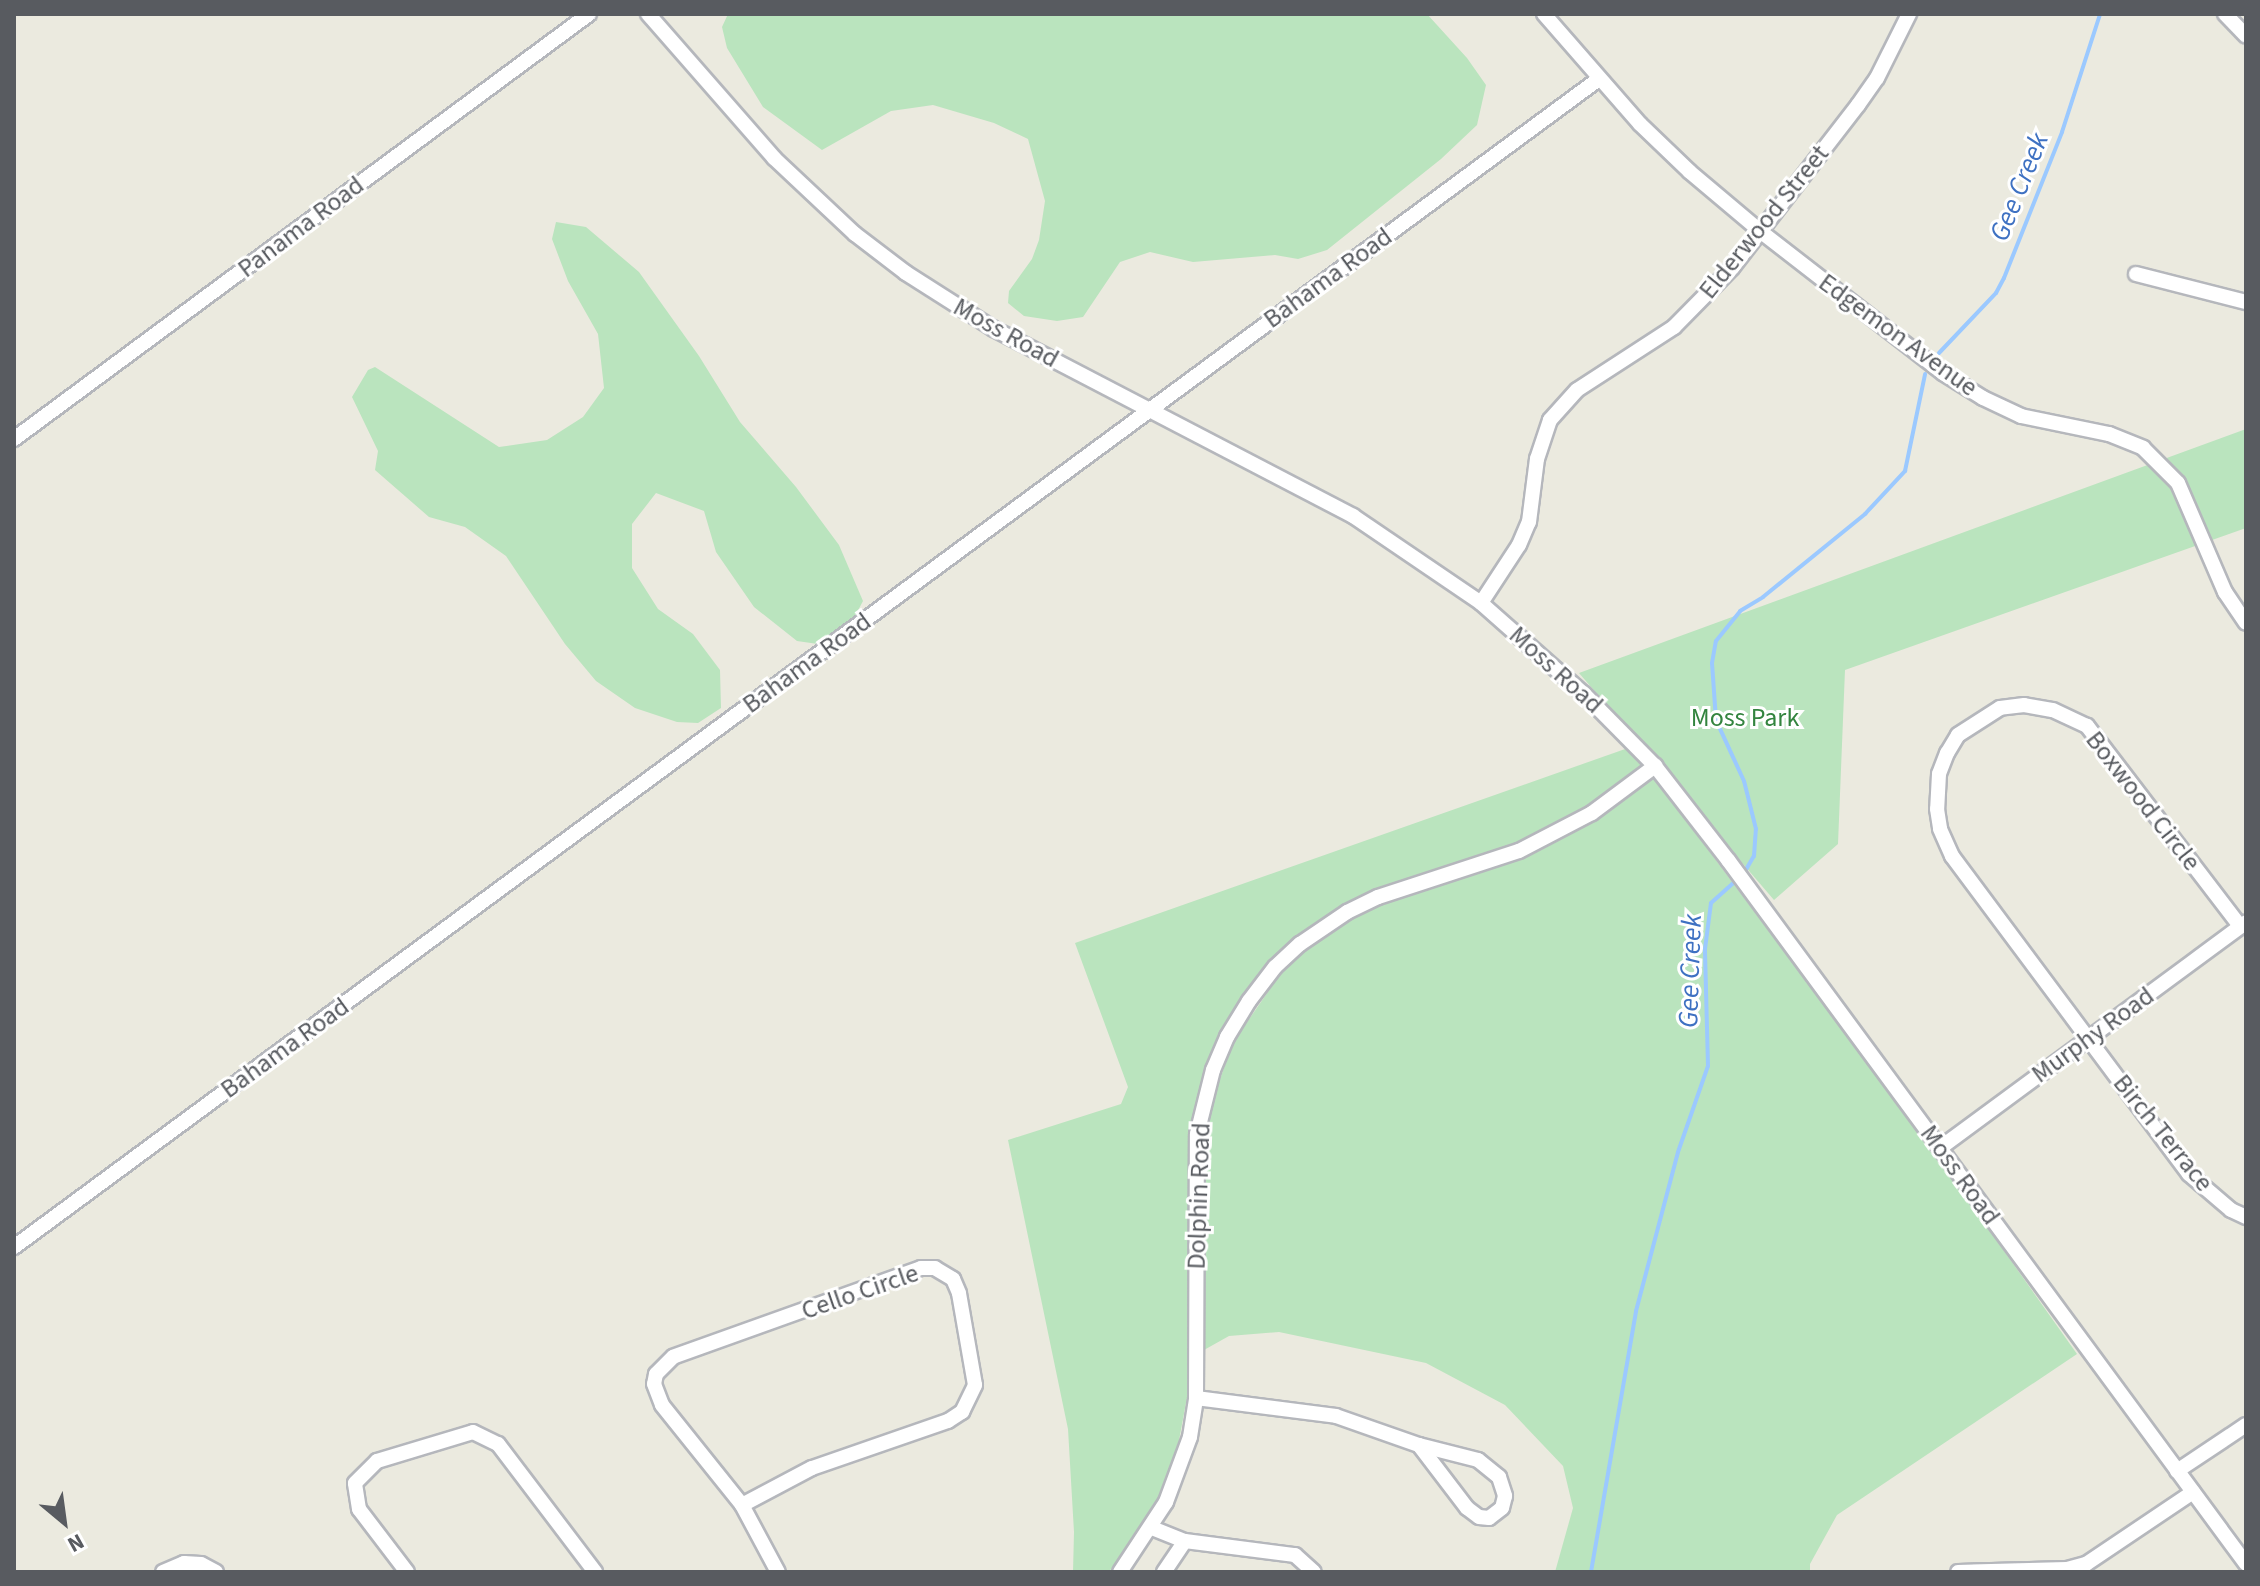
<!DOCTYPE html>
<style>
body{margin:0}
#map{position:relative;width:2260px;height:1586px;overflow:hidden;background:#ebeadf;font-family:"Source Sans 3",sans-serif}
div>[style]{position:absolute}
.green>*{inset:0;background:#bae4be}
.stream>*{height:4px;margin:-2px;padding:0 2px;transform-origin:2px;border-radius:2px;background:#9bc9ff}
.roads{filter:drop-shadow(2px 0 #b5b7bc) drop-shadow(-2px 0 #b5b7bc) drop-shadow(0 2px #b5b7bc) drop-shadow(0 -2px #b5b7bc)}
.minor>*{height:14px;margin:-7px;padding:0 7px;transform-origin:7px;border-radius:7px;background:#fff}
span{translate:-50% -50%;white-space:nowrap;text-align:center;line-height:1.15;-webkit-text-stroke:6px #fff;paint-order:stroke}
.street-label{font-size:26px;color:#585b60}
.park-label{font-size:26px;color:#33843f}
.water-label{font-size:28px;color:#3e71c2;font-style:italic}
.frame{position:absolute;inset:0;border:16px solid #585b60;pointer-events:none}
.north{position:absolute;left:24px;top:1482px;width:80px;height:80px;-webkit-text-stroke:6px #fff;paint-order:stroke;rotate:151deg;font-size:22px;font-weight:700;line-height:32px;text-align:center;color:#585b60}
.north::after{content:'';display:block;margin:auto;width:28px;height:36px;background:#585b60;clip-path:polygon(50% 0,100% 100%,50% 72%,0 100%)}
</style>
<div id="map">
<div class="green">
<div style="clip-path:polygon(728px 14px,1427px 14px,1467px 58px,1486px 85px,1477px 125px,1441px 159px,1327px 250px,1298px 259px,1275px 255px,1193px 262px,1150px 252px,1120px 262px,1083px 317px,1057px 321px,1024px 316px,1008px 303px,1009px 291px,1032px 259px,1039px 240px,1045px 201px,1028px 139px,994px 123px,933px 105px,891px 111px,822px 150px,763px 107px,727px 48px,722px 27px)"></div>
<div style="clip-path:polygon(556px 222px,586px 227px,639px 272px,699px 356px,740px 422px,796px 487px,839px 545px,863px 601px,854px 618px,818px 644px,797px 641px,754px 607px,716px 552px,704px 511px,656px 493px,632px 524px,632px 568px,658px 609px,693px 634px,720px 670px,721px 708px,698px 723px,677px 722px,635px 708px,596px 681px,565px 644px,506px 556px,465px 527px,429px 517px,375px 470px,378px 451px,352px 397px,368px 370px,375px 367px,499px 447px,547px 440px,583px 417px,604px 388px,598px 334px,568px 281px,552px 239px)"></div>
<div style="clip-path:polygon(2246px 429px,2246px 528px,1845px 670px,1838px 844px,1774px 900px,1579px 673px)"></div>
<div style="clip-path:polygon(1628px 748px,1643px 765px,1588px 806px,1516px 844px,1375px 889px,1343px 905px,1295px 938px,1269px 962px,1243px 996px,1221px 1032px,1206px 1066px,1190px 1131px,1189px 1387px,1174px 1467px,1148px 1518px,1109px 1572px,1073px 1572px,1074px 1532px,1068px 1429px,1008px 1140px,1121px 1104px,1128px 1087px,1075px 943px)"></div>
<div style="clip-path:polygon(1654px 777px,1939px 1159px,2077px 1354px,1837px 1515px,1810px 1564px,1810px 1572px,1555px 1572px,1573px 1508px,1563px 1466px,1505px 1405px,1426px 1363px,1279px 1332px,1229px 1336px,1204px 1350px,1202px 1176px,1211px 1103px,1234px 1041px,1281px 973px,1305px 951px,1351px 919px,1381px 905px,1523px 859px,1596px 820px)"></div>
</div>
<div class="stream">
<div style="left:1939px;top:353px;width:83px;rotate:-46.5deg"></div>
<div style="left:1996px;top:293px;width:17px;rotate:-62deg"></div>
<div style="left:2004px;top:278px;width:157px;rotate:-68.3deg"></div>
<div style="left:2062px;top:132px;width:124px;rotate:-72.1deg"></div>
<div style="left:1744px;top:873px;width:20px;rotate:-60deg"></div>
<div style="left:1754px;top:856px;width:27px;rotate:-86deg"></div>
<div style="left:1756px;top:829px;width:49px;rotate:-104deg"></div>
<div style="left:1744px;top:781px;width:67px;rotate:-114.7deg"></div>
<div style="left:1716px;top:720px;width:57px;rotate:-94deg"></div>
<div style="left:1712px;top:663px;width:22px;rotate:-80deg"></div>
<div style="left:1716px;top:641px;width:38px;rotate:-51deg"></div>
<div style="left:1740px;top:611px;width:27px;rotate:-31deg"></div>
<div style="left:1763px;top:597px;width:132px;rotate:-39.1deg"></div>
<div style="left:1865px;top:514px;width:59px;rotate:-47.1deg"></div>
<div style="left:1905px;top:471px;width:99px;rotate:-78.3deg"></div>
<div style="left:1591px;top:1572px;width:265px;rotate:-80.2deg"></div>
<div style="left:1636px;top:1311px;width:164px;rotate:-75.2deg"></div>
<div style="left:1678px;top:1152px;width:91px;rotate:-70.8deg"></div>
<div style="left:1708px;top:1066px;width:117px;rotate:-91.5deg"></div>
<div style="left:1705px;top:949px;width:46px;rotate:-82.6deg"></div>
<div style="left:1711px;top:903px;width:36px;rotate:-42deg"></div>
</div>
<div class="roads">
<div class="minor">
<div style="left:648px;top:14px;width:191px;rotate:48.8deg"></div>
<div style="left:774px;top:158px;width:111px;rotate:43.2deg"></div>
<div style="left:855px;top:234px;width:64px;rotate:37.4deg"></div>
<div style="left:906px;top:273px;width:104px;rotate:32.5deg"></div>
<div style="left:994px;top:329px;width:405px;rotate:27.5deg"></div>
<div style="left:1353px;top:516px;width:155px;rotate:34.2deg"></div>
<div style="left:1481px;top:603px;width:137px;rotate:41.5deg"></div>
<div style="left:1584px;top:694px;width:101px;rotate:45.4deg"></div>
<div style="left:1655px;top:766px;width:119px;rotate:52.2deg"></div>
<div style="left:1728px;top:860px;width:874px;rotate:53.65deg"></div>
<div style="left:1544px;top:14px;width:146px;rotate:48.9deg"></div>
<div style="left:1640px;top:124px;width:69px;rotate:43.8deg"></div>
<div style="left:1690px;top:172px;width:92px;rotate:40.1deg"></div>
<div style="left:1760px;top:231px;width:232px;rotate:37.8deg"></div>
<div style="left:1943px;top:373px;width:47px;rotate:32deg"></div>
<div style="left:1983px;top:398px;width:42px;rotate:25.3deg"></div>
<div style="left:2021px;top:416px;width:90px;rotate:11.6deg"></div>
<div style="left:2109px;top:434px;width:37px;rotate:22deg"></div>
<div style="left:2143px;top:448px;width:49px;rotate:45deg"></div>
<div style="left:2178px;top:483px;width:119px;rotate:66.7deg"></div>
<div style="left:2225px;top:592px;width:37px;rotate:56deg"></div>
<div style="left:2225px;top:14px;width:30px;rotate:46deg"></div>
<div style="left:2136px;top:274px;width:114px;rotate:14.3deg"></div>
<div style="left:14px;top:439px;width:715px;rotate:-36.47deg"></div>
<div style="left:1481px;top:603px;width:69px;rotate:-56.8deg"></div>
<div style="left:1519px;top:545px;width:25px;rotate:-67deg"></div>
<div style="left:1529px;top:522px;width:64px;rotate:-82.8deg"></div>
<div style="left:1537px;top:459px;width:41px;rotate:-71.6deg"></div>
<div style="left:1550px;top:420px;width:40px;rotate:-48deg"></div>
<div style="left:1577px;top:390px;width:116px;rotate:-33deg"></div>
<div style="left:1674px;top:327px;width:83px;rotate:-45.5deg"></div>
<div style="left:1732px;top:268px;width:206px;rotate:-52.3deg"></div>
<div style="left:1858px;top:105px;width:33px;rotate:-55deg"></div>
<div style="left:1877px;top:78px;width:72px;rotate:-63.4deg"></div>
<div style="left:2240px;top:926px;width:252px;rotate:-127.4deg"></div>
<div style="left:2087px;top:726px;width:38px;rotate:-155deg"></div>
<div style="left:2052px;top:710px;width:28px;rotate:-170deg"></div>
<div style="left:2024px;top:705px;width:24px;rotate:173deg"></div>
<div style="left:2000px;top:708px;width:50px;rotate:147.3deg"></div>
<div style="left:1958px;top:735px;width:21px;rotate:121deg"></div>
<div style="left:1947px;top:753px;width:22px;rotate:111deg"></div>
<div style="left:1939px;top:774px;width:35px;rotate:93deg"></div>
<div style="left:1937px;top:809px;width:20px;rotate:81deg"></div>
<div style="left:1940px;top:829px;width:30px;rotate:66deg"></div>
<div style="left:1952px;top:856px;width:397px;rotate:53.3deg"></div>
<div style="left:2189px;top:1174px;width:55px;rotate:40.6deg"></div>
<div style="left:2231px;top:1210px;width:17px;rotate:25deg"></div>
<div style="left:1940px;top:1148px;width:380px;rotate:-36.4deg"></div>
<div style="left:14px;top:1247px;width:1969px;rotate:-36.39deg"></div>
<div style="left:1196px;top:1398px;width:141px;rotate:7.3deg"></div>
<div style="left:1336px;top:1416px;width:88px;rotate:19.3deg"></div>
<div style="left:1419px;top:1445px;width:61px;rotate:14.3deg"></div>
<div style="left:1478px;top:1460px;width:27px;rotate:39deg"></div>
<div style="left:1499px;top:1477px;width:20px;rotate:72deg"></div>
<div style="left:1505px;top:1496px;width:12px;rotate:104deg"></div>
<div style="left:1502px;top:1508px;width:16px;rotate:142deg"></div>
<div style="left:1489px;top:1518px;width:10px;rotate:-174deg"></div>
<div style="left:1479px;top:1517px;width:15px;rotate:-143deg"></div>
<div style="left:1467px;top:1508px;width:79px;rotate:-127.3deg"></div>
<div style="left:2177px;top:1471px;width:83px;rotate:-33.7deg"></div>
<div style="left:742px;top:1505px;width:79px;rotate:-27.9deg"></div>
<div style="left:812px;top:1468px;width:144px;rotate:-19.1deg"></div>
<div style="left:948px;top:1421px;width:17px;rotate:-33deg"></div>
<div style="left:962px;top:1412px;width:30px;rotate:-64deg"></div>
<div style="left:975px;top:1385px;width:93px;rotate:-99.9deg"></div>
<div style="left:959px;top:1293px;width:15px;rotate:-113deg"></div>
<div style="left:953px;top:1279px;width:21px;rotate:-149deg"></div>
<div style="left:935px;top:1268px;width:14px;rotate:180deg"></div>
<div style="left:921px;top:1268px;width:263px;rotate:160.3deg"></div>
<div style="left:673px;top:1357px;width:24px;rotate:135deg"></div>
<div style="left:656px;top:1374px;width:10px;rotate:101deg"></div>
<div style="left:654px;top:1384px;width:22px;rotate:69deg"></div>
<div style="left:662px;top:1405px;width:128px;rotate:51.3deg"></div>
<div style="left:742px;top:1505px;width:76px;rotate:61.8deg"></div>
<div style="left:1152px;top:1528px;width:35px;rotate:22deg"></div>
<div style="left:1185px;top:1541px;width:111px;rotate:7.3deg"></div>
<div style="left:1295px;top:1555px;width:25px;rotate:42deg"></div>
<div style="left:163px;top:1572px;width:23px;rotate:-23deg"></div>
<div style="left:184px;top:1563px;width:17px;rotate:3deg"></div>
<div style="left:201px;top:1564px;width:17px;rotate:28deg"></div>
<div style="left:407px;top:1572px;width:79px;rotate:-127.3deg"></div>
<div style="left:359px;top:1509px;width:26px;rotate:-99deg"></div>
<div style="left:355px;top:1483px;width:31px;rotate:-45deg"></div>
<div style="left:377px;top:1461px;width:100px;rotate:-16.8deg"></div>
<div style="left:473px;top:1432px;width:28px;rotate:26deg"></div>
<div style="left:498px;top:1444px;width:161px;rotate:52.8deg"></div>
<div style="left:1120px;top:1572px;width:84px;rotate:-56.7deg"></div>
<div style="left:1166px;top:1502px;width:69px;rotate:-69.7deg"></div>
<div style="left:1190px;top:1437px;width:39px;rotate:-81deg"></div>
<div style="left:1196px;top:1398px;width:264px;rotate:-89.8deg"></div>
<div style="left:1197px;top:1134px;width:66px;rotate:-76deg"></div>
<div style="left:1213px;top:1070px;width:36px;rotate:-67deg"></div>
<div style="left:1227px;top:1037px;width:42px;rotate:-58.6deg"></div>
<div style="left:1249px;top:1001px;width:43px;rotate:-52.6deg"></div>
<div style="left:1275px;top:967px;width:34px;rotate:-43deg"></div>
<div style="left:1300px;top:944px;width:57px;rotate:-34.2deg"></div>
<div style="left:1347px;top:912px;width:34px;rotate:-26deg"></div>
<div style="left:1378px;top:897px;width:148px;rotate:-18.1deg"></div>
<div style="left:1519px;top:851px;width:82px;rotate:-27.5deg"></div>
<div style="left:1592px;top:813px;width:79px;rotate:-36.7deg"></div>
<div style="left:1164px;top:1572px;width:37px;rotate:-56deg"></div>
<div style="left:1958px;top:1572px;width:109px;rotate:-1.6deg"></div>
<div style="left:2067px;top:1569px;width:20px;rotate:-15deg"></div>
<div style="left:2086px;top:1564px;width:129px;rotate:-33.9deg"></div>
</div>
</div>
<div class="street-label">
<span style="left:1764px;top:222px;rotate:-51deg">Elderwood Street</span>
<span style="left:301px;top:227px;rotate:-37deg">Panama Road</span>
<span style="left:1328px;top:278px;rotate:-36deg">Bahama Road</span>
<span style="left:1006px;top:333px;rotate:29deg">Moss Road</span>
<span style="left:1898px;top:335px;rotate:36deg">Edgemon Avenue</span>
<span style="left:807px;top:663px;rotate:-36deg">Bahama Road</span>
<span style="left:1556px;top:670px;rotate:42deg">Moss Road</span>
<span style="left:2143px;top:801px;rotate:52deg">Boxwood Circle</span>
<span style="left:2093px;top:1035px;rotate:-36deg">Murphy Road</span>
<span style="left:285px;top:1048px;rotate:-36deg">Bahama Road</span>
<span style="left:2163px;top:1133px;rotate:51deg">Birch Terrace</span>
<span style="left:1960px;top:1175px;rotate:54deg">Moss Road</span>
<span style="left:1199px;top:1196px;rotate:-88deg">Dolphin Road</span>
<span style="left:860px;top:1292px;rotate:-19deg">Cello Circle</span>
</div>
<div class="park-label">
<span style="left:1745px;top:718px">Moss Park</span>
</div>
<div class="water-label">
<span style="left:2019px;top:187px;rotate:-68deg">Gee Creek</span>
<span style="left:1690px;top:971px;rotate:-88deg">Gee Creek</span>
</div>
<div class="frame"></div>
<div class="north">N</div>
</div>
